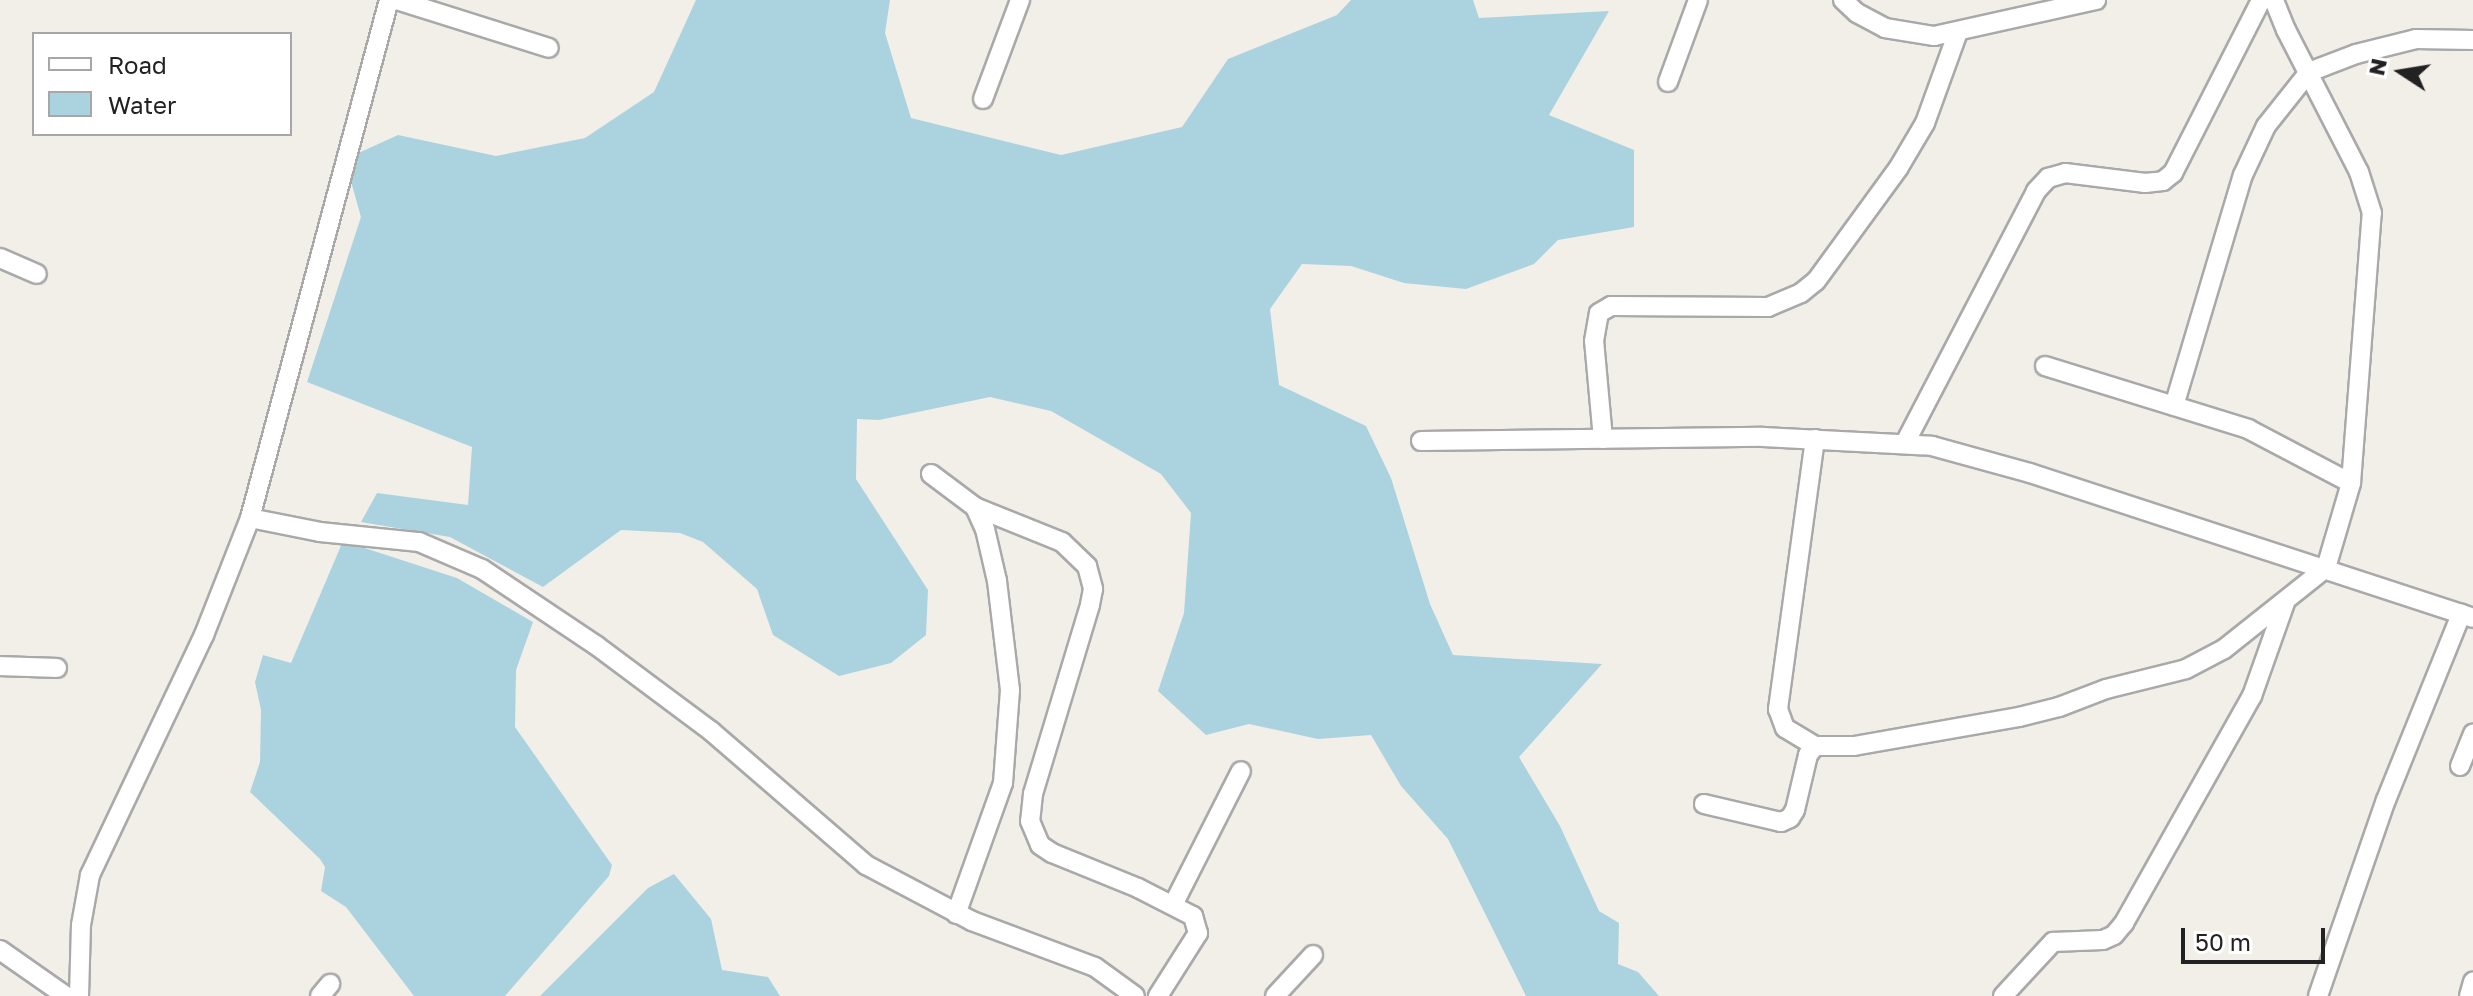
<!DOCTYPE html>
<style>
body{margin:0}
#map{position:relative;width:2473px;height:996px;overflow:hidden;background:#f2efe9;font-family:"Golos Text",sans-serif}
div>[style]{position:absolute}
.water>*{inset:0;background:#aad3df}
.roads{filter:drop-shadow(2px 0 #a9a9a9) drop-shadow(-2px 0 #a9a9a9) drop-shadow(0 2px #a9a9a9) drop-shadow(0 -2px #a9a9a9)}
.minor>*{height:18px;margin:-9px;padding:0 9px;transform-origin:9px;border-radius:9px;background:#fff}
span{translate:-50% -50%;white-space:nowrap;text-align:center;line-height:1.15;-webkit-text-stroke:7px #fff;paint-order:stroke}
.legend{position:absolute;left:32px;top:32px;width:260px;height:104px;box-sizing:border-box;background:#fff;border:2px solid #a7a7a7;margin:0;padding:10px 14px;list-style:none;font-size:24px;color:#222}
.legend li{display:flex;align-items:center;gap:16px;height:40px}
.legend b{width:40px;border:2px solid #a7a7a7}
.north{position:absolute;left:2361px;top:32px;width:80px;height:80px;-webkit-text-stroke:6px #fff;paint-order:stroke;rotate:282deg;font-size:22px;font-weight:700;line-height:32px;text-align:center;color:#222}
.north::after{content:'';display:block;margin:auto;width:28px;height:36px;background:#222;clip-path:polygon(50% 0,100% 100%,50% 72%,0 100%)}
.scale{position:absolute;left:2181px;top:928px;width:144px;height:36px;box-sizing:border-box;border:4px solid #222;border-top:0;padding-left:10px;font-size:24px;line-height:28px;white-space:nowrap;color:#222;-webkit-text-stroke:6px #fff;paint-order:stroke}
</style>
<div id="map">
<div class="water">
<div style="clip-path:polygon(696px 0,890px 0,885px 33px,911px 118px,1061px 155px,1182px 127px,1228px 59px,1337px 15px,1351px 0,1473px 0,1479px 18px,1609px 11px,1549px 115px,1634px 150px,1634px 227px,1558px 240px,1534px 264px,1466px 289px,1404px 283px,1351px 266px,1302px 264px,1270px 309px,1279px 385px,1366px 426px,1391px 478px,1430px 604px,1453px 655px,1602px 664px,1519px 757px,1560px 826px,1599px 911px,1619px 923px,1618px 964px,1638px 972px,1659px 996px,1526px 996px,1448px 839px,1401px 786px,1371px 735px,1318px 739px,1249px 724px,1206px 735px,1158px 691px,1184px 613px,1191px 513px,1161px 474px,1051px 411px,990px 397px,879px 420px,857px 419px,856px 479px,928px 590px,926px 635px,891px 663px,839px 676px,773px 635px,757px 589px,703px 542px,680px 533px,621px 530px,543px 587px,450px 537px,361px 522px,377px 493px,468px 505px,472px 447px,307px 382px,361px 217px,350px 178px,354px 155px,398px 135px,496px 156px,585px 138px,654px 92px)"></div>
<div style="clip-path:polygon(343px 541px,457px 578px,533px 622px,516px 670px,515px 727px,612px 865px,609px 876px,505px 996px,414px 996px,346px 907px,321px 891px,325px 867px,320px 859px,250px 792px,260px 762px,261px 710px,255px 682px,263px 655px,291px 663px)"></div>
<div style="clip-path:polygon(674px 874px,711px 919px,722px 970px,768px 977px,780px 996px,540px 996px,648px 888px)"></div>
</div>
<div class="roads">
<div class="minor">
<div style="left:397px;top:0;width:159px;rotate:17.5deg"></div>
<div style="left:1843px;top:0;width:19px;rotate:43deg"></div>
<div style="left:1857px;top:13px;width:32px;rotate:28deg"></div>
<div style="left:1885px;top:28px;width:50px;rotate:9.3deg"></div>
<div style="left:1934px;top:36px;width:166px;rotate:-12.5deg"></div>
<div style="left:1668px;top:82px;width:87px;rotate:-69.9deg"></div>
<div style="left:983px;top:99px;width:106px;rotate:-69.5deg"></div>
<div style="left:0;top:258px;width:40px;rotate:23.4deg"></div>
<div style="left:2045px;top:366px;width:213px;rotate:17.2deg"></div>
<div style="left:2248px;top:429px;width:116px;rotate:27.7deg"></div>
<div style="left:2174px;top:406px;width:241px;rotate:-73.4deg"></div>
<div style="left:2243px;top:175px;width:54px;rotate:-64.9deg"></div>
<div style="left:2266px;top:126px;width:69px;rotate:-51.5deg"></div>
<div style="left:2309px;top:72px;width:50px;rotate:-21deg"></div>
<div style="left:2356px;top:54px;width:62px;rotate:-14deg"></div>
<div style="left:2416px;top:39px;width:57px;rotate:1deg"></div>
<div style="left:1603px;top:439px;width:98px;rotate:-95.2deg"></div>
<div style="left:1594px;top:341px;width:28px;rotate:-80deg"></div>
<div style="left:1599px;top:313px;width:14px;rotate:-30deg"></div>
<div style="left:1611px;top:306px;width:157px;rotate:0.4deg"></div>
<div style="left:1768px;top:307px;width:36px;rotate:-23deg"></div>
<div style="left:1801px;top:293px;width:19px;rotate:-39deg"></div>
<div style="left:1816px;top:281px;width:141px;rotate:-53.9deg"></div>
<div style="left:1899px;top:167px;width:51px;rotate:-59.4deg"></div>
<div style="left:1925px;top:123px;width:97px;rotate:-70.1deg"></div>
<div style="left:1815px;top:439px;width:273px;rotate:97.8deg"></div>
<div style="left:1778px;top:709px;width:20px;rotate:70deg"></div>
<div style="left:1785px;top:728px;width:35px;rotate:31deg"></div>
<div style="left:1421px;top:441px;width:342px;rotate:-0.7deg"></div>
<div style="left:1763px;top:437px;width:169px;rotate:3deg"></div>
<div style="left:1932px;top:446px;width:102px;rotate:15.4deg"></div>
<div style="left:2030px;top:473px;width:466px;rotate:18.1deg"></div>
<div style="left:1905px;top:443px;width:284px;rotate:-62.5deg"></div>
<div style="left:2036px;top:191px;width:18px;rotate:-47deg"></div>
<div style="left:2048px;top:178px;width:18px;rotate:-16deg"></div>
<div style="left:2065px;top:173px;width:81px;rotate:7.1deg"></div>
<div style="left:2145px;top:183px;width:18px;rotate:-6deg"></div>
<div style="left:2163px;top:181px;width:13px;rotate:-39deg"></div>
<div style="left:2173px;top:173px;width:194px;rotate:-63deg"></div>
<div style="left:931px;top:474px;width:55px;rotate:36.9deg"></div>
<div style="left:975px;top:507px;width:24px;rotate:66deg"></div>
<div style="left:985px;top:529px;width:53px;rotate:77deg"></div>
<div style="left:997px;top:581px;width:110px;rotate:83.2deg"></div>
<div style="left:1010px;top:690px;width:93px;rotate:94.3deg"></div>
<div style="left:1003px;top:783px;width:139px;rotate:109.7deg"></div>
<div style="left:975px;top:507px;width:94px;rotate:21.9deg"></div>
<div style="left:1062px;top:542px;width:35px;rotate:44deg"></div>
<div style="left:1087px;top:566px;width:24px;rotate:75deg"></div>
<div style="left:1093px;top:589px;width:16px;rotate:101deg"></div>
<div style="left:1090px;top:605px;width:197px;rotate:106.8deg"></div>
<div style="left:1033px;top:794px;width:27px;rotate:96deg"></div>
<div style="left:1030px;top:821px;width:26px;rotate:67deg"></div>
<div style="left:1040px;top:845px;width:14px;rotate:34deg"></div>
<div style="left:1052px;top:853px;width:93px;rotate:22.1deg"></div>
<div style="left:1138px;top:888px;width:62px;rotate:27deg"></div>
<div style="left:1193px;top:916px;width:18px;rotate:74deg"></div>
<div style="left:1198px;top:933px;width:75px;rotate:122.4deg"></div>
<div style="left:250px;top:518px;width:71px;rotate:11.3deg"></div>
<div style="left:320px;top:532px;width:100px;rotate:5.8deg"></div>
<div style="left:419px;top:542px;width:69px;rotate:23.2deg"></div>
<div style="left:482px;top:569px;width:138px;rotate:33.8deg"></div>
<div style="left:597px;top:646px;width:142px;rotate:36.7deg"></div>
<div style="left:711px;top:731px;width:205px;rotate:40.8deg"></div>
<div style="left:866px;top:865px;width:120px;rotate:27.8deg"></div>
<div style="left:972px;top:921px;width:131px;rotate:20.5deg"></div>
<div style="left:1095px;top:967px;width:49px;rotate:35.9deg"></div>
<div style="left:0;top:666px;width:57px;rotate:2deg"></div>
<div style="left:2460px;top:766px;width:35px;rotate:-68deg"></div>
<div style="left:1704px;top:804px;width:79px;rotate:13.2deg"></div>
<div style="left:1781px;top:822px;width:10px;rotate:-24deg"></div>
<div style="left:1790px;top:818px;width:9px;rotate:-58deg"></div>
<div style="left:1795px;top:810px;width:57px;rotate:-76.7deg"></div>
<div style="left:1808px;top:755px;width:11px;rotate:-52deg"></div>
<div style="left:1815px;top:746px;width:39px"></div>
<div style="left:1854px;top:746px;width:168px;rotate:-10deg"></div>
<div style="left:2019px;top:717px;width:41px;rotate:-14deg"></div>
<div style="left:2059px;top:707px;width:50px;rotate:-21deg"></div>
<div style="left:2106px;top:689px;width:82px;rotate:-14deg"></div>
<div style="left:2186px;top:669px;width:43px;rotate:-27.8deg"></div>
<div style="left:2224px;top:649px;width:130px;rotate:-38.5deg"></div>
<div style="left:2326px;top:568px;width:89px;rotate:-73.6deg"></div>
<div style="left:2351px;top:483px;width:271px;rotate:-85.6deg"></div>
<div style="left:2372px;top:213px;width:43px;rotate:-107.6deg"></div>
<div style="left:2359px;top:172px;width:160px;rotate:-117.2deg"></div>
<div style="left:2286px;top:30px;width:32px;rotate:-112deg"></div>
<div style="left:1173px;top:905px;width:150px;rotate:-63.1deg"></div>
<div style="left:0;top:950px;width:80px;rotate:34.9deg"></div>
<div style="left:79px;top:996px;width:71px;rotate:-88.4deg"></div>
<div style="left:81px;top:925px;width:51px;rotate:-79.8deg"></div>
<div style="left:90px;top:875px;width:266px;rotate:-64.6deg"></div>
<div style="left:204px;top:635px;width:126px;rotate:-68.5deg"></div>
<div style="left:250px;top:518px;width:536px;rotate:-74.98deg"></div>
<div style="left:320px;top:996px;width:16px;rotate:-50deg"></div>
<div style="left:1275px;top:996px;width:56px;rotate:-47.2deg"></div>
<div style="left:2003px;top:996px;width:74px;rotate:-47.2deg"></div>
<div style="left:2053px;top:942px;width:50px;rotate:-2.3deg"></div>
<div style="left:2103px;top:940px;width:12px;rotate:-24deg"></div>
<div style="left:2114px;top:935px;width:16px;rotate:-50deg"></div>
<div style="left:2124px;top:923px;width:261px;rotate:-60.6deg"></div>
<div style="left:2252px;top:696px;width:99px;rotate:-70.5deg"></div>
<div style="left:2318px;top:996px;width:207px;rotate:-70.9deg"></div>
<div style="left:2386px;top:800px;width:201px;rotate:-68deg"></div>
<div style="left:2469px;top:996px;width:15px;rotate:-74deg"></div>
</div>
</div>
<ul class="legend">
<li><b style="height:10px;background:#fff"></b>Road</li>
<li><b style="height:22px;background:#aad3df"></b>Water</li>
</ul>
<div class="north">N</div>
<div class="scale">50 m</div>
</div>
